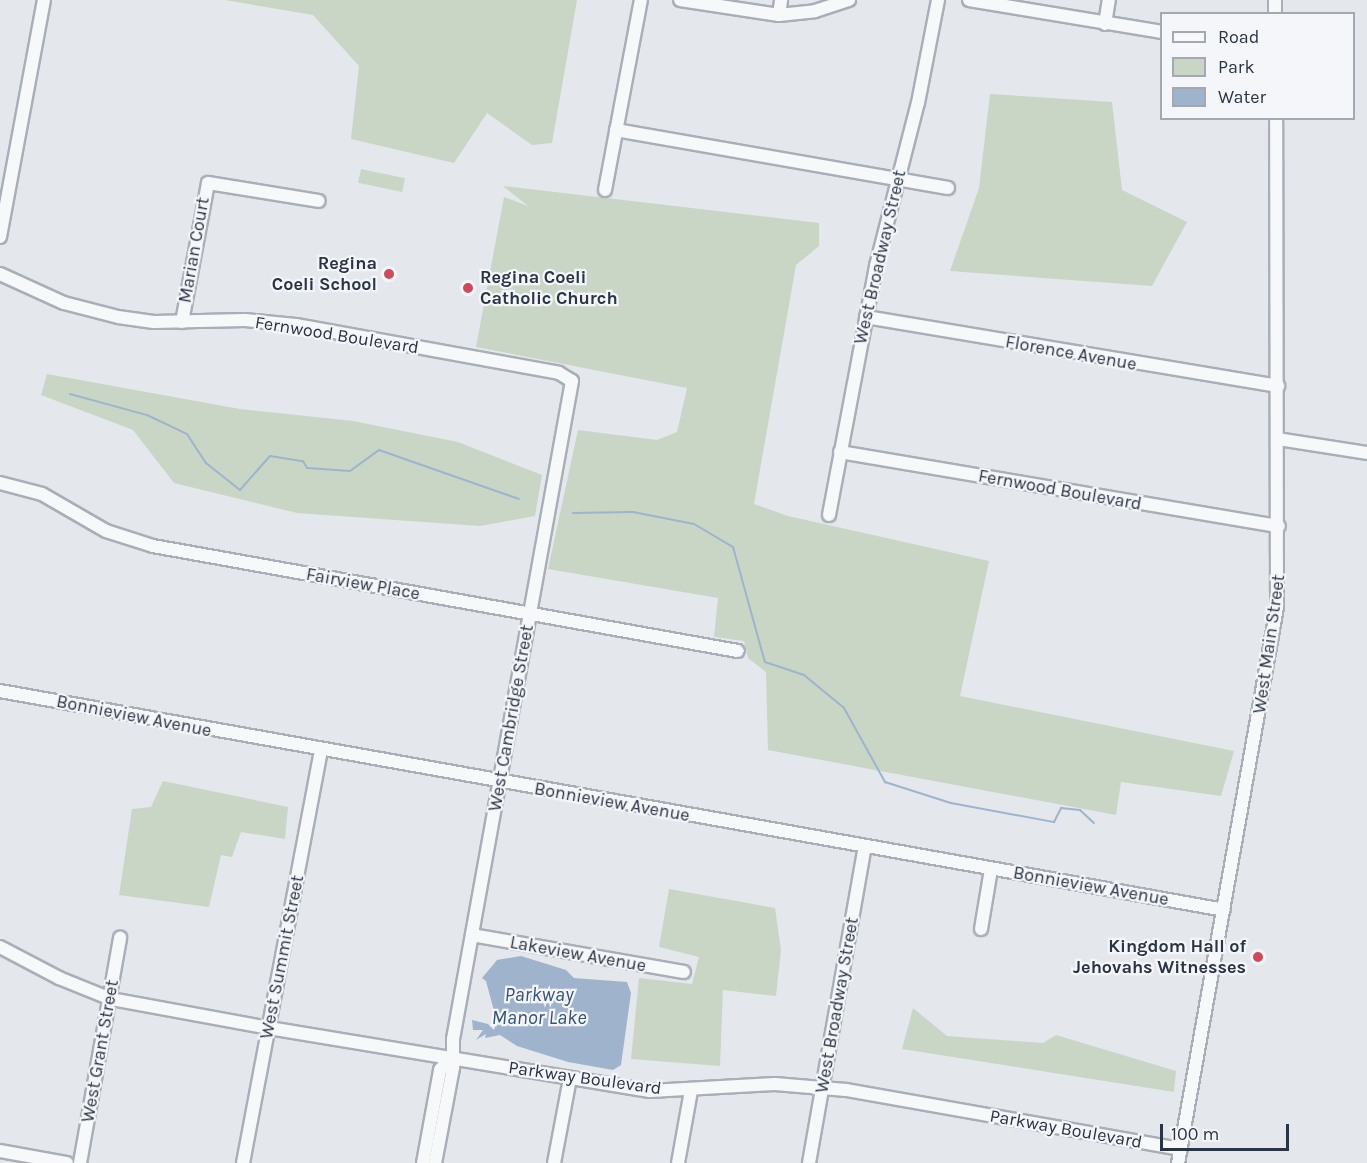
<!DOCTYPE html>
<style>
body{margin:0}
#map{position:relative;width:1367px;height:1163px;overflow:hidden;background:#e4e7ec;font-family:Karla,sans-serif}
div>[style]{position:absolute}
.green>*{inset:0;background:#c9d6c5;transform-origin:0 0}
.water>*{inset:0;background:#9fb4cc}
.stream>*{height:2px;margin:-1px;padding:0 1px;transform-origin:1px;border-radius:1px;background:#9fb4cc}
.roads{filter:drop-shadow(2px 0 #a9aeb7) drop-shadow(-2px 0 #a9aeb7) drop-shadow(0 2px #a9aeb7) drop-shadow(0 -2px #a9aeb7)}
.minor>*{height:12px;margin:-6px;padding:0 6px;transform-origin:6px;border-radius:6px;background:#f7f8fa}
.dots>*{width:16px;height:16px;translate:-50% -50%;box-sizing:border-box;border:3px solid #f4f6f9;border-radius:50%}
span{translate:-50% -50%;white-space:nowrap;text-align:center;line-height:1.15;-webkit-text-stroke:4.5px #f4f6f9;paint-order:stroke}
.street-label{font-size:18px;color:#2b3445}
.poi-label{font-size:18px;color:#2b3445;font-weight:700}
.right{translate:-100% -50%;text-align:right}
.left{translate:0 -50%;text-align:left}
.water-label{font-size:20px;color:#34527a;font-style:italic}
.legend{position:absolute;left:1160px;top:12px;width:195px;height:108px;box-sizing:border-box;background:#f4f6f9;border:2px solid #a4a8b1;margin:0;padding:8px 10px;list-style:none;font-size:18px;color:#2b3445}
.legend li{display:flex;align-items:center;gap:12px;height:30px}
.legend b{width:30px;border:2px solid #a4a8b1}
.scale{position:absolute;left:1160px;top:1124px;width:129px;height:27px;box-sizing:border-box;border:3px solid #2b3445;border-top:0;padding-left:8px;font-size:18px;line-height:21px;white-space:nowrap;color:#2b3445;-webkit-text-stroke:4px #f4f6f9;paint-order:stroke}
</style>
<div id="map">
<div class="green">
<div style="clip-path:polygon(225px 0,577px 0,552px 143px,532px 145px,487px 113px,454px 163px,351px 139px,359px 66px,313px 15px)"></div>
<div style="clip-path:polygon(990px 94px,1112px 102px,1122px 190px,1187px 222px,1152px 286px,950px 271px,979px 188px)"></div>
<div style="left:361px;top:169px;width:45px;height:14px;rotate:12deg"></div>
<div style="clip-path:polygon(503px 186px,819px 223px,819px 246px,796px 265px,754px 504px,788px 516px,989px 561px,960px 696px,1234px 751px,1221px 796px,1121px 782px,1116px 815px,768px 750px,766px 672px,748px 658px,744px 641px,714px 637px,718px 598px,548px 569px,578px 430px,657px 440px,677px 432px,687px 388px,476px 347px,504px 197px,528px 206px)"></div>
<div style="clip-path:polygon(47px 374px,240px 409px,353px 421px,458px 442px,542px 475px,535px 516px,480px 526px,297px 513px,174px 483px,133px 430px,41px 395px)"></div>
<div style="clip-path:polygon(163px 781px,288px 807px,285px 839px,241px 832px,232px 857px,221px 855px,209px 907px,119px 895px,132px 809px,151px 807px)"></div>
<div style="clip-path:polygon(669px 889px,775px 908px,781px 950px,776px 996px,723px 990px,720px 1066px,631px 1059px,639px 978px,692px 984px,699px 957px,659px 947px)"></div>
<div style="clip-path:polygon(913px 1008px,947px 1036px,1043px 1043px,1056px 1035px,1176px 1071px,1174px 1092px,902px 1049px)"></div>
</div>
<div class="water">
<div style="clip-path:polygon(521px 956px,566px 970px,574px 978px,627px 982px,631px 993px,621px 1065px,613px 1070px,568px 1062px,517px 1046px,500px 1035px,485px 1038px,486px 1034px,476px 1040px,483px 1030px,473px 1030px,472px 1020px,488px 1024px,494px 1030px,497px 1022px,486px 981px,482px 978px,497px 960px)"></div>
</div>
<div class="stream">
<div style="left:70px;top:394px;width:80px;rotate:15.3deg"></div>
<div style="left:147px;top:415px;width:44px;rotate:25.4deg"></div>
<div style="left:187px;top:434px;width:35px;rotate:57deg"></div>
<div style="left:206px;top:463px;width:43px;rotate:38.5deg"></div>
<div style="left:240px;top:490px;width:45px;rotate:-48.6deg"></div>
<div style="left:270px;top:456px;width:33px;rotate:9deg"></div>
<div style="left:303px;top:461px;width:8px;rotate:60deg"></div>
<div style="left:307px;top:468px;width:43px;rotate:4deg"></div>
<div style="left:350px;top:471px;width:36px;rotate:-36deg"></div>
<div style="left:379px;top:450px;width:148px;rotate:19.3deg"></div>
<div style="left:573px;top:513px;width:60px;rotate:-1deg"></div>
<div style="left:633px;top:512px;width:62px;rotate:11.1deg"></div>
<div style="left:694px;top:524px;width:45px;rotate:30.5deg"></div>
<div style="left:733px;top:547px;width:119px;rotate:74.5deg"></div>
<div style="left:765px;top:662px;width:41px;rotate:18.4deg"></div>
<div style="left:804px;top:675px;width:52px;rotate:39.5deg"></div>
<div style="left:844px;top:708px;width:85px;rotate:61deg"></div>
<div style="left:885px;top:782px;width:69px;rotate:17.7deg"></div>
<div style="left:951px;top:803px;width:105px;rotate:10.5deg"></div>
<div style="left:1054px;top:822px;width:16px;rotate:-63deg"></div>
<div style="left:1061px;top:808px;width:19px;rotate:6deg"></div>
<div style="left:1080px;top:810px;width:19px;rotate:43deg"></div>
</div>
<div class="roads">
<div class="minor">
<div style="left:680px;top:0;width:100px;rotate:8.6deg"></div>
<div style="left:779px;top:15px;width:36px;rotate:-6deg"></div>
<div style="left:815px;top:11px;width:36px;rotate:-18deg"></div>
<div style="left:969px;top:0;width:196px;rotate:9.4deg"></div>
<div style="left:1275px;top:0;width:14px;rotate:90deg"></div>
<div style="left:779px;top:15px;width:15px;rotate:-82deg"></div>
<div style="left:1105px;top:24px;width:24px;rotate:-81deg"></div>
<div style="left:616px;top:130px;width:337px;rotate:9.9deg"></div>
<div style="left:605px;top:190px;width:193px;rotate:-79.3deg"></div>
<div style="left:0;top:237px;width:241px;rotate:-79.5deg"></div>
<div style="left:0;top:274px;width:70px;rotate:24.4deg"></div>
<div style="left:64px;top:303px;width:56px;rotate:14.5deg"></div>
<div style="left:118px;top:317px;width:36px;rotate:8deg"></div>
<div style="left:154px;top:322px;width:91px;rotate:-1.3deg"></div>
<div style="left:245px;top:320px;width:51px;rotate:5.6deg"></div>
<div style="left:296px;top:325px;width:267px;rotate:10.3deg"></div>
<div style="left:559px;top:373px;width:15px;rotate:32deg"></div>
<div style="left:572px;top:381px;width:669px;rotate:100.25deg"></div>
<div style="left:453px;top:1039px;width:29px;rotate:90deg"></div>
<div style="left:453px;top:1068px;width:97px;rotate:100.7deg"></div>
<div style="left:866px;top:317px;width:418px;rotate:9.5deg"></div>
<div style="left:182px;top:322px;width:141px;rotate:-79.4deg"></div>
<div style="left:208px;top:183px;width:112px;rotate:9.2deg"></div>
<div style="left:1278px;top:439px;width:90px;rotate:8.9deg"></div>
<div style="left:840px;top:452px;width:445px;rotate:9.6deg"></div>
<div style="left:0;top:483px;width:43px;rotate:14.7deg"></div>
<div style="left:42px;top:494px;width:74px;rotate:30deg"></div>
<div style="left:106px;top:531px;width:49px;rotate:17.7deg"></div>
<div style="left:153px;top:546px;width:594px;rotate:10.18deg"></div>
<div style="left:829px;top:515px;width:253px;rotate:-79.3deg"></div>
<div style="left:876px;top:266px;width:168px;rotate:-75.6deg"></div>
<div style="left:918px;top:103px;width:105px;rotate:-79deg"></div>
<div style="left:0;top:691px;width:1243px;rotate:10.14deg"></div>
<div style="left:981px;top:929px;width:61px;rotate:-80.5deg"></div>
<div style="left:472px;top:935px;width:215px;rotate:9.9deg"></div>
<div style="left:0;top:947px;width:67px;rotate:27.7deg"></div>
<div style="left:59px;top:978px;width:56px;rotate:22deg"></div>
<div style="left:111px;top:999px;width:161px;rotate:10.4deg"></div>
<div style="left:269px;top:1028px;width:386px;rotate:9.4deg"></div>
<div style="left:650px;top:1091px;width:125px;rotate:-3.2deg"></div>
<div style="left:775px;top:1084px;width:71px;rotate:4.8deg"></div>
<div style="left:846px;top:1090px;width:340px;rotate:10deg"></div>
<div style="left:0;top:1151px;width:68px;rotate:10.2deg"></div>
<div style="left:80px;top:1163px;width:229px;rotate:-79.9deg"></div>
<div style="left:243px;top:1163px;width:419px;rotate:-79.3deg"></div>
<div style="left:423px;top:1163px;width:95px;rotate:-79.6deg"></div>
<div style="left:440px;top:1070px;width:16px;rotate:-52deg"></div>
<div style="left:554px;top:1163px;width:86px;rotate:-79.3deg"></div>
<div style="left:678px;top:1163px;width:73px;rotate:-79.8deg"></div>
<div style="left:809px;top:1163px;width:322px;rotate:-80deg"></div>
<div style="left:1178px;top:1163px;width:565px;rotate:-79.9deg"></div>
<div style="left:1277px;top:607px;width:489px;rotate:-90.1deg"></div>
</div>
</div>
<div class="dots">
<div style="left:389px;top:274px;background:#d1495b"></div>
<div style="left:468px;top:288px;background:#d1495b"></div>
<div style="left:1258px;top:957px;background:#d1495b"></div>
</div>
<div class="street-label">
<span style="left:194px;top:250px;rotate:-80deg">Marian Court</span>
<span style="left:880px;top:257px;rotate:-77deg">West Broadway Street</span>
<span style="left:337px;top:335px;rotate:9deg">Fernwood Boulevard</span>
<span style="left:1071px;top:353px;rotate:10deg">Florence Avenue</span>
<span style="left:1060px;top:490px;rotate:10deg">Fernwood Boulevard</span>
<span style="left:363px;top:584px;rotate:10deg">Fairview Place</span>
<span style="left:1269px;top:644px;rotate:-82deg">West Main Street</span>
<span style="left:134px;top:716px;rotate:11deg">Bonnieview Avenue</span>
<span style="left:511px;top:718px;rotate:-80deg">West Cambridge Street</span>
<span style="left:612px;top:802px;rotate:10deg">Bonnieview Avenue</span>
<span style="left:1091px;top:886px;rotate:10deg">Bonnieview Avenue</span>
<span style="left:578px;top:954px;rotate:10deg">Lakeview Avenue</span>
<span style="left:282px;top:957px;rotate:-79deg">West Summit Street</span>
<span style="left:837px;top:1005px;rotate:-80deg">West Broadway Street</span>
<span style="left:100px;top:1051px;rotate:-80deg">West Grant Street</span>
<span style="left:585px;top:1078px;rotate:8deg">Parkway Boulevard</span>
<span style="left:1066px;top:1129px;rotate:10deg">Parkway Boulevard</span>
</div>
<div class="poi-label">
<span class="right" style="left:377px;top:274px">Regina<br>Coeli School</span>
<span class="left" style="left:480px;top:288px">Regina Coeli<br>Catholic Church</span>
<span class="right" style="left:1246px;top:957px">Kingdom Hall of<br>Jehovahs Witnesses</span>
</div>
<div class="water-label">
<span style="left:539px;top:1006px">Parkway<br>Manor Lake</span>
</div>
<ul class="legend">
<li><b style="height:8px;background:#f7f8fa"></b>Road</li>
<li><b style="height:16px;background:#c9d6c5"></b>Park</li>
<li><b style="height:16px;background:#9fb4cc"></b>Water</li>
</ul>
<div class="scale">100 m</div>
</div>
